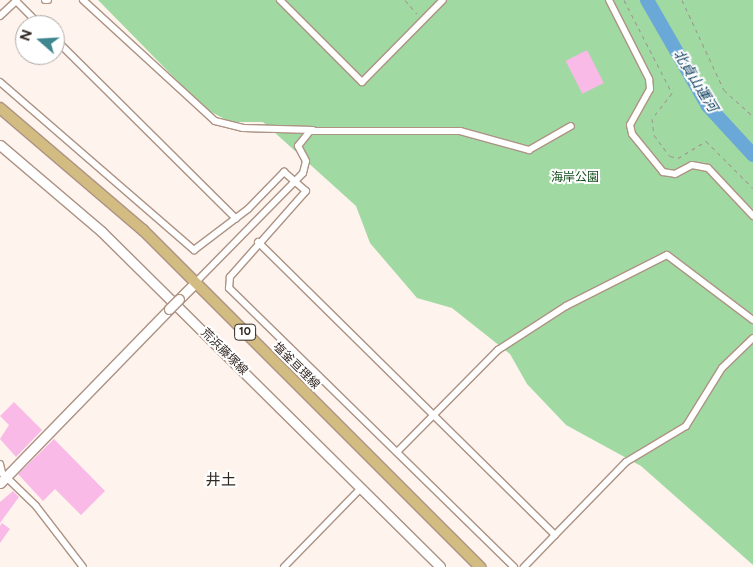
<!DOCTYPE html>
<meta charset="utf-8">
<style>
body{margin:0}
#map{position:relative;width:753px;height:567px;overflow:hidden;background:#fff3ed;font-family:Figtree,"Noto Sans JP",sans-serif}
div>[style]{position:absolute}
.green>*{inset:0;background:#a1d9a3}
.river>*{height:14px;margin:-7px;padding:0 7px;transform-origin:7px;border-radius:7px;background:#6aa8d7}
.building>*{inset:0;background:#f9bae8;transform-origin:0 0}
.path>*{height:1px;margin-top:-0.5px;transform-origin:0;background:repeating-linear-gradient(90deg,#9f948e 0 4px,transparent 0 8px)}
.roads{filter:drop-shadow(1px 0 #ad9384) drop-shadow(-1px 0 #ad9384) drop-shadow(0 1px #ad9384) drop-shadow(0 -1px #ad9384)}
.street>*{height:6px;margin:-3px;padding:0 3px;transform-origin:3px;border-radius:3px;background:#fff}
.secondary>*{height:9px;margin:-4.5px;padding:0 4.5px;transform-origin:4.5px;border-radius:4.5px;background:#fff}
.primary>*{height:10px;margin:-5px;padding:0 5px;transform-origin:5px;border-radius:5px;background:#d3bc82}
.bridges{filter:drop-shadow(1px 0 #ad9384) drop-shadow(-1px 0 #ad9384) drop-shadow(0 1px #ad9384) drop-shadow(0 -1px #ad9384)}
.secondary-bridge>*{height:9px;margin:-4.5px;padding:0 4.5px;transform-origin:4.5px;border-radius:4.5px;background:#fff}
span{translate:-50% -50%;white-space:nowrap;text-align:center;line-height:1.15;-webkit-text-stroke:4px #fff;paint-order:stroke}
.shield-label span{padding:1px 4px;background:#fff;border:1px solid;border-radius:4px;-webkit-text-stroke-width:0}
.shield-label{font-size:11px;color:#312721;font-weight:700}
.park-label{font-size:12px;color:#124c1b}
.street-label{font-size:12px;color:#312721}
.water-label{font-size:14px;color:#0f4060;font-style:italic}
.quarter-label{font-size:15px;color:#312721}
.north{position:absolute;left:15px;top:15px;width:50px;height:50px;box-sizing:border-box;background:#fff;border:1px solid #ada9a6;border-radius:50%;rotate:289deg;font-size:14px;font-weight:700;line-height:20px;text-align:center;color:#312721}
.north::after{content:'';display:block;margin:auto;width:18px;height:22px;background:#3f868f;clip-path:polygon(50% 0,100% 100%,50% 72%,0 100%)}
</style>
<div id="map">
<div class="green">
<div style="clip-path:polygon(98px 0,753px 0,753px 565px,641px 466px,566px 425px,527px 384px,510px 354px,452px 308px,417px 298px,370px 243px,356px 206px,263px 122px,230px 122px,204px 108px)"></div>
</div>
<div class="river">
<div style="left:647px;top:0;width:122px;rotate:60.1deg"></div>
<div style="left:708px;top:106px;width:67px;rotate:47.4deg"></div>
</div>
<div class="building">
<div style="left:587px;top:50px;width:37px;height:24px;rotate:63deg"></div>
<div style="clip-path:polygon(14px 402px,42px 430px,16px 457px,0 439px,9px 425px,0 416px)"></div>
<div style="clip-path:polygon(54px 439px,105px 491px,81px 515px,55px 489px,43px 501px,18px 474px)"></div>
<div style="clip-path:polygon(13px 491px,19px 497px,0 523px,0 502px)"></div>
<div style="clip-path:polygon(2px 523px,10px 529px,0 543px,0 526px)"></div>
</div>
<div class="path">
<div style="left:405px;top:0;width:18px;rotate:49deg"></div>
<div style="left:624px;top:0;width:105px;rotate:62.7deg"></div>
<div style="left:672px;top:93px;width:33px;rotate:128deg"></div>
<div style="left:652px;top:119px;width:16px;rotate:83deg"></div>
<div style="left:654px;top:135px;width:26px;rotate:53deg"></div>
<div style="left:670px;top:156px;width:8px;rotate:14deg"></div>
<div style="left:678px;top:158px;width:33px;rotate:-31deg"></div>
<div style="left:706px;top:141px;width:66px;rotate:45deg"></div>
<div style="left:682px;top:0;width:99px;rotate:65deg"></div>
<div style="left:724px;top:90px;width:39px;rotate:42deg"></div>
</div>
<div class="roads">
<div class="street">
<div style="left:45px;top:0;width:3px"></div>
<div style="left:83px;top:0;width:179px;rotate:42.5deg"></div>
<div style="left:215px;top:121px;width:29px;rotate:14deg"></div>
<div style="left:243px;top:128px;width:70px;rotate:1.6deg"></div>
<div style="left:280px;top:0;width:116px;rotate:45deg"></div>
<div style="left:362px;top:82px;width:115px;rotate:-45.4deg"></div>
<div style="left:609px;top:0;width:89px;rotate:63.1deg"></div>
<div style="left:649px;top:79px;width:10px;rotate:84deg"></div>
<div style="left:650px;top:89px;width:41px;rotate:119.1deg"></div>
<div style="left:630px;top:125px;width:9px;rotate:77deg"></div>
<div style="left:632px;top:134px;width:49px;rotate:50.8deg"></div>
<div style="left:663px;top:172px;width:12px;rotate:9deg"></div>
<div style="left:675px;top:174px;width:19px;rotate:-28deg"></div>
<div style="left:692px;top:165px;width:16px;rotate:11deg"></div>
<div style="left:708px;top:168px;width:66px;rotate:46.8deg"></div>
<div style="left:16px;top:1px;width:34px;rotate:45deg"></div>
<div style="left:0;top:16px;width:23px;rotate:-43deg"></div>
<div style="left:55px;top:39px;width:255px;rotate:44.8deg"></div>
<div style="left:0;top:82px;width:257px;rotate:40.9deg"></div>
<div style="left:194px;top:250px;width:68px;rotate:-37.2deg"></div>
<div style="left:248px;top:209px;width:52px;rotate:-45.8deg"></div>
<div style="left:284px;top:172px;width:29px;rotate:41deg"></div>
<div style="left:306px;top:191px;width:115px;rotate:131.5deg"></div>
<div style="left:230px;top:277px;width:11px;rotate:95deg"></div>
<div style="left:229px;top:288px;width:399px;rotate:44.4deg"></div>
<div style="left:258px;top:242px;width:417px;rotate:44.6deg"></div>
<div style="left:555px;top:535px;width:45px;rotate:134.1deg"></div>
<div style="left:195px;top:283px;width:154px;rotate:-45.5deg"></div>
<div style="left:303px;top:173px;width:12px;rotate:-76deg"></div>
<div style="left:306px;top:161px;width:17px;rotate:-118deg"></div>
<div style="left:298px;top:146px;width:19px;rotate:-51deg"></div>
<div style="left:310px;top:131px;width:150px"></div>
<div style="left:460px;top:131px;width:72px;rotate:15.4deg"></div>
<div style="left:529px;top:150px;width:48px;rotate:-29.7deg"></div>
<div style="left:397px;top:452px;width:144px;rotate:-45.3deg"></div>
<div style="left:498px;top:350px;width:81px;rotate:-32.9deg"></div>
<div style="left:566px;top:306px;width:113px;rotate:-26.8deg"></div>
<div style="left:667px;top:255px;width:108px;rotate:37.1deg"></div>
<div style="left:0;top:464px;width:9px;rotate:77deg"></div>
<div style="left:2px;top:473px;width:47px;rotate:44.1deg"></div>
<div style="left:36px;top:506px;width:77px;rotate:52.4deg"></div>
<div style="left:555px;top:535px;width:102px;rotate:-45.8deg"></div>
<div style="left:626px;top:462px;width:70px;rotate:-31deg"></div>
<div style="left:686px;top:426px;width:68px;rotate:-58.2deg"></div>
<div style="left:722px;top:368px;width:43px;rotate:-44.1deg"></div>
<div style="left:284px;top:567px;width:110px;rotate:-45.7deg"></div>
</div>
<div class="secondary">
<div style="left:0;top:145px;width:133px;rotate:40.4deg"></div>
<div style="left:101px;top:231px;width:477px;rotate:44.7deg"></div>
<div style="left:179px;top:299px;width:23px;rotate:-45deg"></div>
<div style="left:0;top:483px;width:243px;rotate:-45.8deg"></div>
</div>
<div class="primary">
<div style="left:0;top:108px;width:188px;rotate:40.5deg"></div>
<div style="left:143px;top:230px;width:477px;rotate:45deg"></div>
</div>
</div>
<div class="bridges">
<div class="secondary-bridge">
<div style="left:169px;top:309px;width:14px;rotate:-45deg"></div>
</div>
</div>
<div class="shield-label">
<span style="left:245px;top:332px">10</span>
</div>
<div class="park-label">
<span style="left:575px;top:178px">海岸公園</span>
</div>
<div class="street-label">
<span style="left:224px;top:352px;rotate:45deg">荒浜藤塚線</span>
<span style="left:296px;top:366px;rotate:45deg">塩釜亘理線</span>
</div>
<div class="water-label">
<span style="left:695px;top:81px;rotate:58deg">北貞山運河</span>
</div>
<div class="quarter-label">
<span style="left:221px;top:481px">井土</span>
</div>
<div class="north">N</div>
</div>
